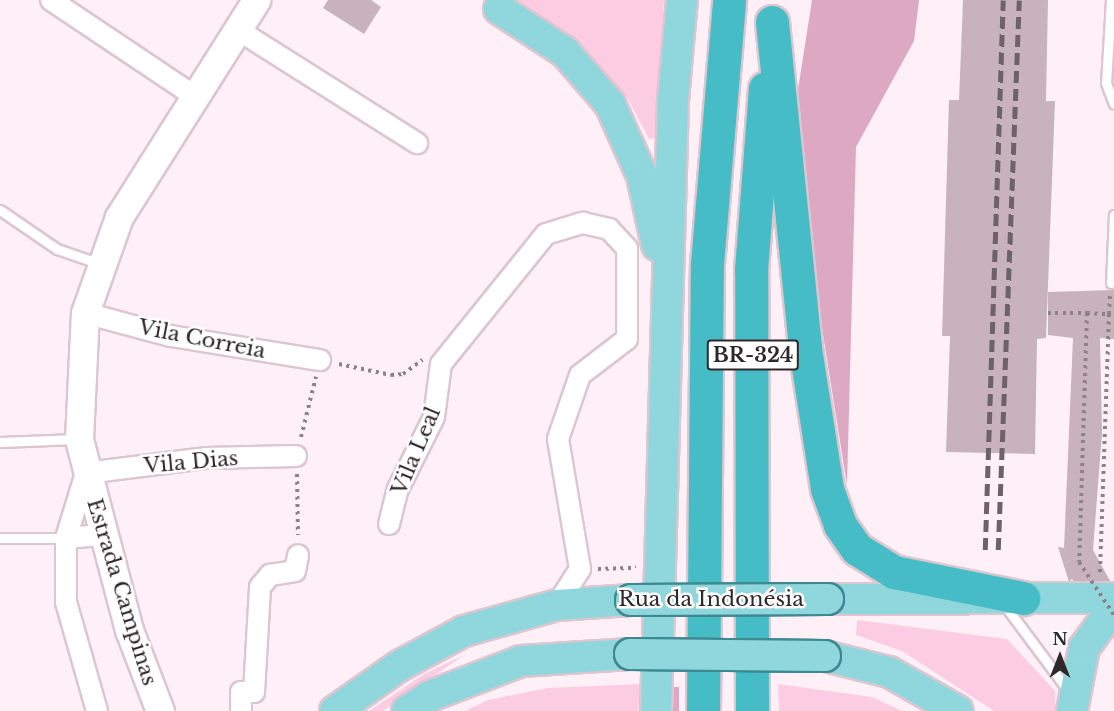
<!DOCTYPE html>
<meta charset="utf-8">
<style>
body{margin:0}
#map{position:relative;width:1114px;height:711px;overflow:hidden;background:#fef0f6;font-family:"Libre Baskerville",serif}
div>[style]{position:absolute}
.green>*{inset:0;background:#fbcce2}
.forest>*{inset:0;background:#dda9c2;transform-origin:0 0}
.building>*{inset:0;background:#c8b2bc}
.path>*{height:4px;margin-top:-2px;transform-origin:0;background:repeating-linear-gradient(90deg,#8d8287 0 3px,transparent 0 7.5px)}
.roads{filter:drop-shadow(2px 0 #dcc6d0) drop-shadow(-2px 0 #dcc6d0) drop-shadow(0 2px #dcc6d0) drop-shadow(0 -2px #dcc6d0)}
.service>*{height:9px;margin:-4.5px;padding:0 4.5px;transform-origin:4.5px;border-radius:4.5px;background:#fff}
.minor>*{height:20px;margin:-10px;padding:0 10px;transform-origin:10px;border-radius:10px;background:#fff}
.secondary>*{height:27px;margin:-13.5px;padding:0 13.5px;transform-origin:13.5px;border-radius:13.5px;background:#fff}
.primary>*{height:30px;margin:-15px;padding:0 15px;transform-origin:15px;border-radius:15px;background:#90d7dd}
.motorway>*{height:33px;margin:-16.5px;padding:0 16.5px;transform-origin:16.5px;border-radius:16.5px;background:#46bdc6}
.rail>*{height:4.5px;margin-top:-2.25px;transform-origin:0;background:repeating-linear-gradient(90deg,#6d6267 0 12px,transparent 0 18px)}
.path-bridge>*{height:4px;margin-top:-2px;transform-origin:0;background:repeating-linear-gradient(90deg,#8d8287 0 3px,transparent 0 7.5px)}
.bridges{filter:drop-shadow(2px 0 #3e8890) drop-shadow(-2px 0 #3e8890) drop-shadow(0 2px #3e8890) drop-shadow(0 -2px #3e8890)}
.primary-bridge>*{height:30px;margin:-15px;padding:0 15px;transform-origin:15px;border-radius:15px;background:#90d7dd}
span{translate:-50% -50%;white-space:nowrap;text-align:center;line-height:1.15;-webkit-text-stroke:5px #fff;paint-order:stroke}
.shield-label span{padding:2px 4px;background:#fff;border:2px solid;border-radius:4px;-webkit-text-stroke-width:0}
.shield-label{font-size:20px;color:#30272b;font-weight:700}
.street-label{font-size:21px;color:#30272b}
.north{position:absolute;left:1030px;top:627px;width:60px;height:60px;-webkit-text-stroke:4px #fff;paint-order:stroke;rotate:0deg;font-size:16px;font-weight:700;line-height:24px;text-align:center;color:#30272b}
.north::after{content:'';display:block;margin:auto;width:21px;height:27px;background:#30272b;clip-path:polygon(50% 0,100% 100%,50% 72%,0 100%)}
</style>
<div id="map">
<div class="green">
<div style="clip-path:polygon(512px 0,664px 0,656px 138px,649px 139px,628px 99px,575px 40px)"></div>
<div style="clip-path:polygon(857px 620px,1007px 639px,1055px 691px,1055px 711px,994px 711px,902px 651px,856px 635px)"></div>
<div style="clip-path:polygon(464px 655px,383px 711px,369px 711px,424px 674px)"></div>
<div style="clip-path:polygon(641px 684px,638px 711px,465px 711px,488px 700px,548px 688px)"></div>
<div style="clip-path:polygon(778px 684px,872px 697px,902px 711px,779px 711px)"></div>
</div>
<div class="forest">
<div style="clip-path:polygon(812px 0,919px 0,914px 41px,856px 147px,847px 485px,791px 134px)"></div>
<div style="left:667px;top:687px;width:12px;height:24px"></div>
</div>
<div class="building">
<div style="clip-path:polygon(328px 0,371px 0,381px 7px,364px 34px,323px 8px)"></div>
<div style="clip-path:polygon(963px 0,1048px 0,1046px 101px,1055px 101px,1046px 338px,1037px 339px,1035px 454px,946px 452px,950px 336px,942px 336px,949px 100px,959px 100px)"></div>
<div style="clip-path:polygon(1114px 290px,1114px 339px,1100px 338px,1102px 433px,1093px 550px,1114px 588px,1114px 639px,1072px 579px,1069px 582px,1058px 547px,1064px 548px,1073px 338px,1048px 335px,1048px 292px)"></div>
</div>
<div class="path">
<div style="left:1087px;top:313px;width:22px;rotate:3deg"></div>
<div style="left:1109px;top:314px;width:259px;rotate:92deg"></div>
<div style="left:1109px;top:314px;width:18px;rotate:-87deg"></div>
<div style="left:339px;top:364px;width:53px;rotate:11.9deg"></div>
<div style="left:391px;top:375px;width:12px;rotate:-5deg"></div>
<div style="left:403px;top:374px;width:24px;rotate:-36deg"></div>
<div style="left:301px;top:437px;width:62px;rotate:-76deg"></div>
<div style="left:297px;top:474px;width:61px;rotate:89.1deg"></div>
<div style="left:598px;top:569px;width:38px;rotate:-2deg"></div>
</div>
<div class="roads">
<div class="service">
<div style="left:1111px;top:0;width:83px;rotate:93.4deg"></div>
<div style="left:1106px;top:83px;width:22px;rotate:69deg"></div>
<div style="left:0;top:210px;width:69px;rotate:34.4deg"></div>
<div style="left:57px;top:249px;width:43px;rotate:18.9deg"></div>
<div style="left:1111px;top:283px;width:68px;rotate:-87.5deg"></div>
<div style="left:0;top:442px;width:76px;rotate:-2.3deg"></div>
<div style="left:0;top:538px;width:66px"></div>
<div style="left:1003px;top:603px;width:112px;rotate:53.3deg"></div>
</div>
<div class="minor">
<div style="left:51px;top:0;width:171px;rotate:33.8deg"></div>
<div style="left:238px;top:30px;width:212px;rotate:32.3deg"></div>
<div style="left:85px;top:313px;width:89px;rotate:15deg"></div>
<div style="left:171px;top:336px;width:151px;rotate:9.2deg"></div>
<div style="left:389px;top:524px;width:36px;rotate:-76deg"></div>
<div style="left:398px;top:489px;width:80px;rotate:-63.4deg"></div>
<div style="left:434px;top:417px;width:53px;rotate:-82.5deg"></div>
<div style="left:441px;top:364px;width:167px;rotate:-51.1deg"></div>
<div style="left:546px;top:234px;width:39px;rotate:-17deg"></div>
<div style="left:583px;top:223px;width:27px;rotate:13deg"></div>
<div style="left:609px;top:229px;width:26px;rotate:47deg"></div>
<div style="left:627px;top:248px;width:91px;rotate:90deg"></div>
<div style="left:627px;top:339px;width:59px;rotate:142.5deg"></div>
<div style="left:580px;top:375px;width:68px;rotate:109deg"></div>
<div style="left:558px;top:439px;width:132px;rotate:80.4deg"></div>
<div style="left:580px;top:569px;width:43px;rotate:122.6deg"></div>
<div style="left:66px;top:538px;width:38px;rotate:-5deg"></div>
<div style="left:97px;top:711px;width:113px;rotate:-105.9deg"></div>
<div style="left:66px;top:602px;width:64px;rotate:-90deg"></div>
<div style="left:66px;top:538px;width:68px;rotate:-72.9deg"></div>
<div style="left:86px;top:473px;width:122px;rotate:-7.1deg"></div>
<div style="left:207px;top:458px;width:89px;rotate:-1.3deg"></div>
<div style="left:241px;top:711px;width:19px;rotate:-90deg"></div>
<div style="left:241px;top:692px;width:13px"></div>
<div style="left:254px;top:692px;width:105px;rotate:-86.7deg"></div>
<div style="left:260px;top:587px;width:16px;rotate:-50deg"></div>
<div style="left:270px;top:575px;width:25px;rotate:-9deg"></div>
<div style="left:295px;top:571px;width:16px;rotate:-79deg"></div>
</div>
<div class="secondary">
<div style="left:160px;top:711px;width:87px;rotate:-110.9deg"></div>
<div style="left:129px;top:630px;width:197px;rotate:-104.7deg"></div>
<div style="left:79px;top:439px;width:126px;rotate:-87.3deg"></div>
<div style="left:85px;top:313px;width:102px;rotate:-70.5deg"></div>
<div style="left:119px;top:217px;width:257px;rotate:-57.7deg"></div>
</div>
<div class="primary">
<div style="left:499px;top:9px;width:79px;rotate:33.1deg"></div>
<div style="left:565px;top:52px;width:69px;rotate:49.1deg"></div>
<div style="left:610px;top:104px;width:79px;rotate:66deg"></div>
<div style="left:642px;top:176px;width:71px;rotate:77.7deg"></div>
<div style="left:828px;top:599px;width:286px;rotate:-0.2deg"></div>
<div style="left:825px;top:656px;width:66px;rotate:14deg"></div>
<div style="left:889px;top:672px;width:79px;rotate:29.5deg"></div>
<div style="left:335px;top:711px;width:78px;rotate:-35.1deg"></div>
<div style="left:399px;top:666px;width:74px;rotate:-28.3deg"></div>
<div style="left:464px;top:631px;width:97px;rotate:-15.6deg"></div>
<div style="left:557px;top:605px;width:74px;rotate:-3.9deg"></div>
<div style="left:407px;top:711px;width:27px;rotate:-33deg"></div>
<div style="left:430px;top:696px;width:97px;rotate:-21deg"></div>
<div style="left:521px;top:661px;width:109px;rotate:-3.7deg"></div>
<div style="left:656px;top:711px;width:611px;rotate:-88.41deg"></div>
<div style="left:673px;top:100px;width:100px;rotate:-84.9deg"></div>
<div style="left:1072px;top:711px;width:64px;rotate:-79.2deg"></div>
<div style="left:1084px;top:648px;width:51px;rotate:-53.8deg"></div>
</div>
<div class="motorway">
<div style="left:772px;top:22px;width:328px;rotate:84.2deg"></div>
<div style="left:805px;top:348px;width:143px;rotate:81.1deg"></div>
<div style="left:827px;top:489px;width:38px;rotate:70deg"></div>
<div style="left:840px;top:525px;width:29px;rotate:55deg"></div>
<div style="left:857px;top:549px;width:44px;rotate:31.9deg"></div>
<div style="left:894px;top:572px;width:132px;rotate:11.4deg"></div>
<div style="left:703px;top:711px;width:447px;rotate:-89.5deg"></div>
<div style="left:707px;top:264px;width:265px;rotate:-85.2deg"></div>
<div style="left:752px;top:711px;width:441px;rotate:-90.1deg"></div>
<div style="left:751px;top:270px;width:182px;rotate:-85.6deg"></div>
</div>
</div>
<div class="rail">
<div style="left:985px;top:550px;width:550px;rotate:-88.13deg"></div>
<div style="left:998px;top:550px;width:550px;rotate:-87.81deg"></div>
</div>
<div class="path-bridge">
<div style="left:1048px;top:313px;width:39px"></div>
<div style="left:1087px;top:313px;width:249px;rotate:91.8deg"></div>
<div style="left:1079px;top:562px;width:64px;rotate:56.6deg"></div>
</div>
<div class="bridges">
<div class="primary-bridge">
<div style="left:631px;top:600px;width:197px;rotate:-0.3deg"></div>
<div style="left:630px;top:654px;width:195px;rotate:0.6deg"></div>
</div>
</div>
<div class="shield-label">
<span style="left:753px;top:355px">BR-324</span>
</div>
<div class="street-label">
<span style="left:202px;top:339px;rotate:11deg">Vila Correia</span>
<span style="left:416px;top:451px;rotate:-67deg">Vila Leal</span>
<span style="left:191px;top:462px;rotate:-5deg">Vila Dias</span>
<span style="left:122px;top:592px;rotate:73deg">Estrada Campinas</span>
<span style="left:711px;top:599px">Rua da Indonésia</span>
</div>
<div class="north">N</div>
</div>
